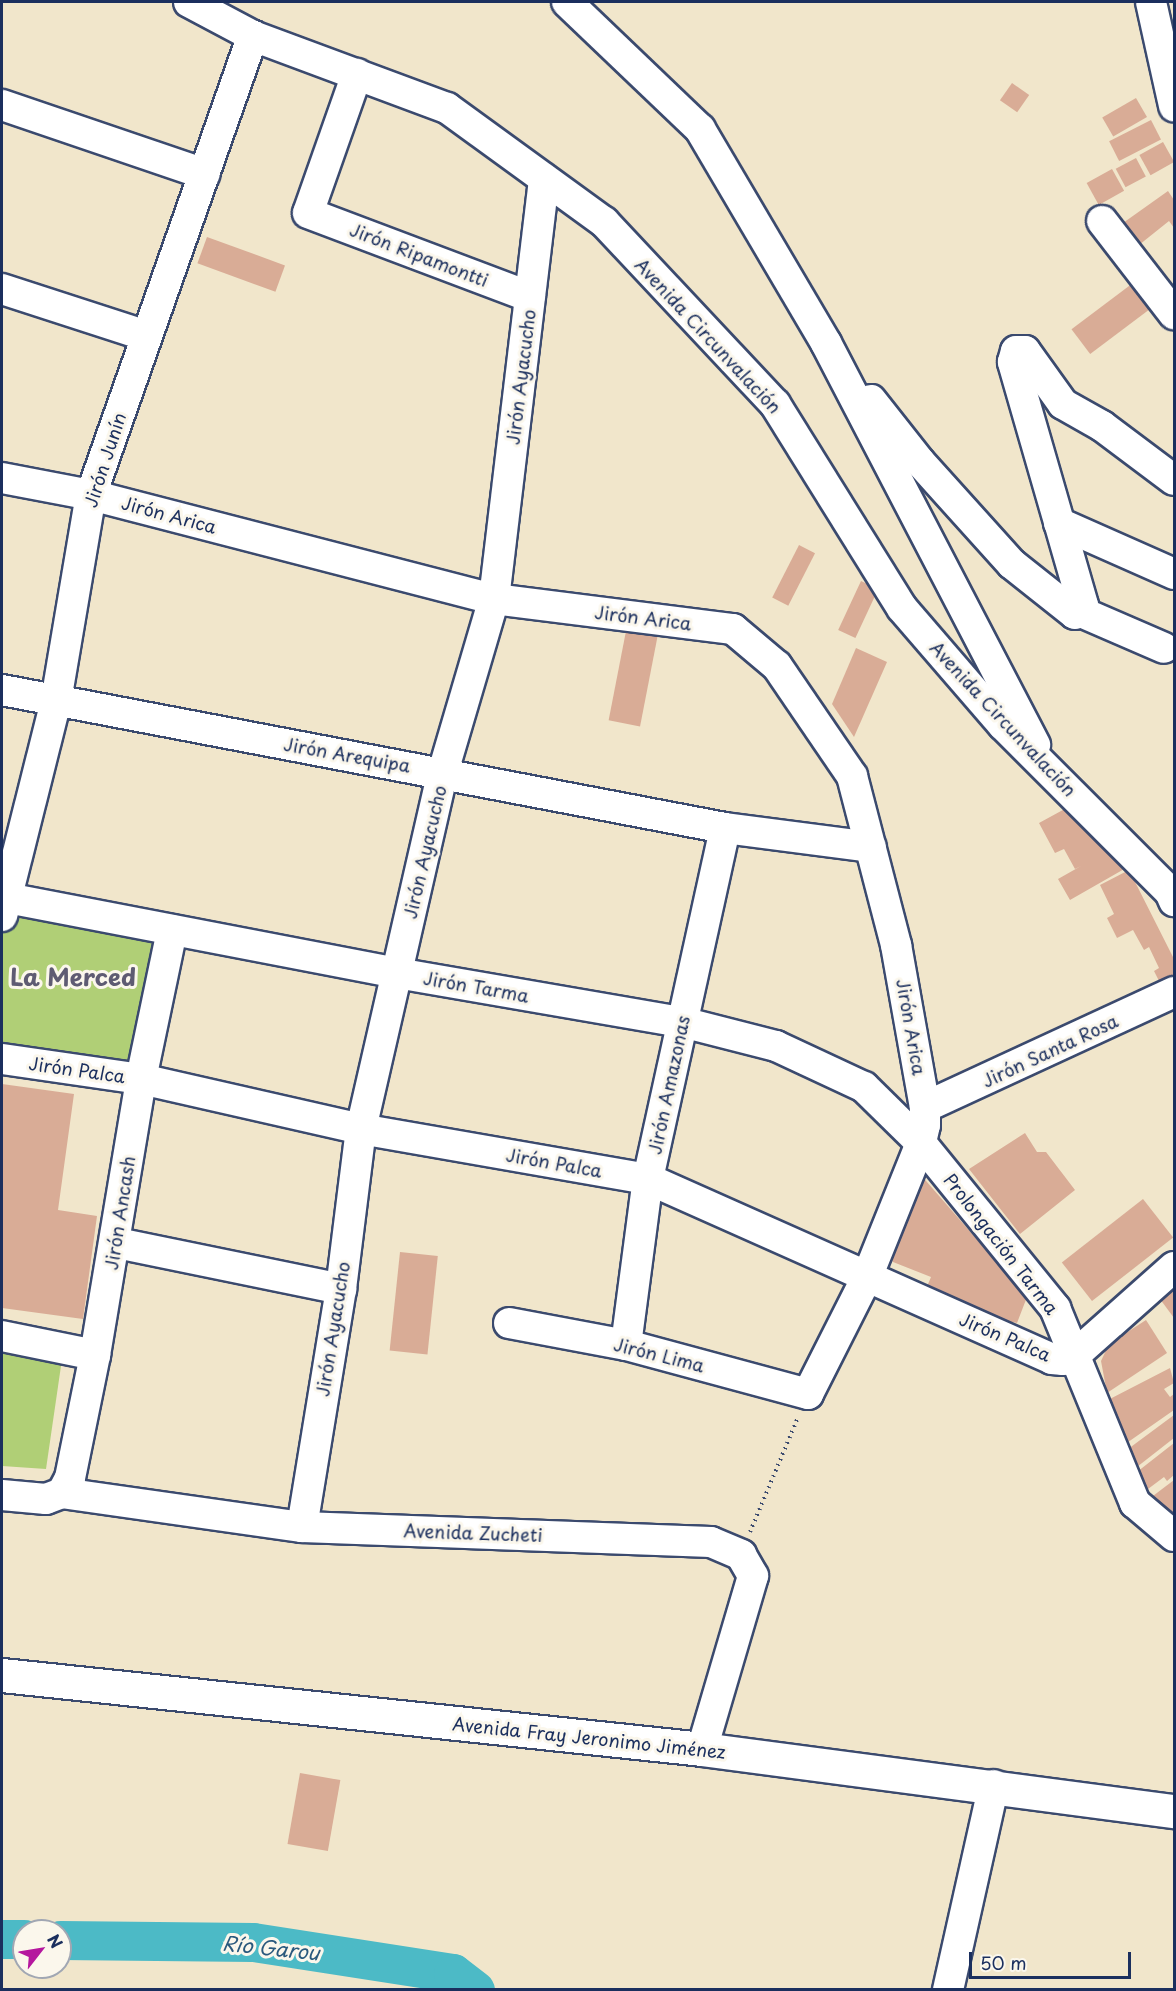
<!DOCTYPE html>
<meta charset="utf-8">
<style>
body{margin:0}
#map{position:relative;width:1176px;height:1991px;overflow:hidden;background:#f1e6cb;font-family:"Playpen Sans",sans-serif}
div>[style]{position:absolute}
.green>*{inset:0;background:#b0cf76}
.river>*{height:39px;margin:-19.5px;padding:0 19.5px;transform-origin:19.5px;border-radius:19.5px;background:#4cbac6}
.building>*{inset:0;background:#d9ac96;transform-origin:0 0}
.path>*{height:4px;margin-top:-2px;transform-origin:0;background:repeating-linear-gradient(90deg,#3b4a6e 0 1.5px,transparent 0 6px)}
.roads{filter:drop-shadow(2px 0 #3b4a6e) drop-shadow(-2px 0 #3b4a6e) drop-shadow(0 2px #3b4a6e) drop-shadow(0 -2px #3b4a6e)}
.minor>*{height:30px;margin:-15px;padding:0 15px;transform-origin:15px;border-radius:15px;background:#fff}
.highway>*{height:33px;margin:-16.5px;padding:0 16.5px;transform-origin:16.5px;border-radius:16.5px;background:#fff}
span{translate:-50% -50%;white-space:nowrap;text-align:center;line-height:1.15;-webkit-text-stroke:6px #fbf7ec;paint-order:stroke}
.street-label{font-size:18px;color:#1b2f5e}
.water-label{font-size:20px;color:#2a597d;font-style:italic}
.district-label{font-size:24px;color:#5e5b72;font-weight:700}
.frame{position:absolute;inset:0;border:3px solid #1b2f5e;pointer-events:none}
.north{position:absolute;left:12px;top:1919px;width:60px;height:60px;box-sizing:border-box;background:#fbf7ec;border:2px solid #a1a7b3;border-radius:50%;rotate:59deg;font-size:16px;font-weight:700;line-height:24px;text-align:center;color:#1b2f5e}
.north::after{content:'';display:block;margin:auto;width:21px;height:27px;background:#b5179e;clip-path:polygon(50% 0,100% 100%,50% 72%,0 100%)}
.scale{position:absolute;left:969px;top:1952px;width:162px;height:27px;box-sizing:border-box;border:3px solid #1b2f5e;border-top:0;padding-left:8px;font-size:18px;line-height:21px;white-space:nowrap;color:#1b2f5e;-webkit-text-stroke:4px #fbf7ec;paint-order:stroke}
</style>
<div id="map">
<div class="green">
<div style="clip-path:polygon(6px 898px,172px 930px,141px 1079px,2px 1059px,2px 916px)"></div>
<div style="clip-path:polygon(2px 1347px,62px 1359px,46px 1469px,2px 1466px)"></div>
</div>
<div class="river">
<div style="left:2px;top:1939px;width:22px"></div>
<div style="left:60px;top:1940px;width:193px;rotate:0.6deg"></div>
<div style="left:253px;top:1942px;width:202px;rotate:8.8deg"></div>
<div style="left:453px;top:1973px;width:28px;rotate:38deg"></div>
</div>
<div class="building">
<div style="left:1012px;top:83px;width:21px;height:21px;rotate:35deg"></div>
<div style="left:1136px;top:98px;width:22px;height:39px;rotate:60deg"></div>
<div style="left:1151px;top:120px;width:22px;height:47px;rotate:63deg"></div>
<div style="left:1163px;top:142px;width:23px;height:27px;rotate:61deg"></div>
<div style="left:1136px;top:158px;width:21px;height:23px;rotate:62deg"></div>
<div style="left:1112px;top:169px;width:25px;height:29px;rotate:61deg"></div>
<div style="clip-path:polygon(1168px 191px,1174px 200px,1174px 228px,1169px 221px,1139px 245px,1123px 223px)"></div>
<div style="left:207px;top:237px;width:83px;height:28px;rotate:20deg"></div>
<div style="left:1133px;top:283px;width:31px;height:77px;rotate:53deg"></div>
<div style="left:799px;top:545px;width:18px;height:59px;rotate:27deg"></div>
<div style="left:861px;top:581px;width:19px;height:54px;rotate:25deg"></div>
<div style="left:626px;top:631px;width:32px;height:91px;rotate:11deg"></div>
<div style="clip-path:polygon(856px 648px,887px 662px,854px 737px,832px 704px)"></div>
<div style="clip-path:polygon(1072px 805px,1126px 868px,1070px 900px,1058px 879px,1081px 866px,1075px 869px,1064px 849px,1055px 853px,1039px 823px)"></div>
<div style="clip-path:polygon(1129px 870px,1174px 959px,1174px 981px,1162px 987px,1154px 971px,1159px 968px,1149px 947px,1144px 950px,1133px 930px,1117px 938px,1107px 918px,1114px 914px,1100px 885px)"></div>
<div style="clip-path:polygon(2px 1084px,74px 1094px,58px 1210px,97px 1216px,83px 1319px,2px 1308px)"></div>
<div style="clip-path:polygon(1025px 1133px,1037px 1152px,1046px 1152px,1075px 1190px,1020px 1234px,969px 1169px)"></div>
<div style="clip-path:polygon(920px 1174px,1027px 1297px,1017px 1323px,1013px 1322px,1010px 1329px,926px 1289px,931px 1277px,893px 1262px,886px 1246px)"></div>
<div style="left:1143px;top:1199px;width:49px;height:103px;rotate:52deg"></div>
<div style="left:400px;top:1252px;width:38px;height:99px;rotate:6deg"></div>
<div style="clip-path:polygon(1174px 1288px,1174px 1318px,1160px 1299px)"></div>
<div style="clip-path:polygon(1146px 1320px,1167px 1353px,1107px 1393px,1101px 1361px,1109px 1344px)"></div>
<div style="clip-path:polygon(1170px 1368px,1174px 1383px,1164px 1389px,1170px 1397px,1174px 1394px,1174px 1410px,1121px 1447px,1104px 1402px)"></div>
<div style="clip-path:polygon(1174px 1415px,1174px 1438px,1128px 1474px,1120px 1455px)"></div>
<div style="clip-path:polygon(1174px 1443px,1174px 1475px,1167px 1481px,1164px 1477px,1140px 1495px,1128px 1479px)"></div>
<div style="clip-path:polygon(1174px 1480px,1174px 1529px,1145px 1502px)"></div>
<div style="left:300px;top:1773px;width:41px;height:72px;rotate:10deg"></div>
</div>
<div class="path">
<div style="left:750px;top:1532px;width:125px;rotate:-67.3deg"></div>
</div>
<div class="roads">
<div class="minor">
<div style="left:189px;top:2px;width:72px;rotate:28deg"></div>
<div style="left:253px;top:36px;width:207px;rotate:20.4deg"></div>
<div style="left:447px;top:108px;width:194px;rotate:36deg"></div>
<div style="left:604px;top:222px;width:250px;rotate:46.8deg"></div>
<div style="left:775px;top:404px;width:240px;rotate:58.1deg"></div>
<div style="left:902px;top:608px;width:155px;rotate:49.2deg"></div>
<div style="left:1003px;top:725px;width:236px;rotate:45deg"></div>
<div style="left:1170px;top:892px;width:10px;rotate:66deg"></div>
<div style="left:567px;top:2px;width:184px;rotate:43.7deg"></div>
<div style="left:700px;top:129px;width:248px;rotate:59.5deg"></div>
<div style="left:826px;top:343px;width:453px;rotate:62.5deg"></div>
<div style="left:1151px;top:2px;width:107px;rotate:77.5deg"></div>
<div style="left:357px;top:74px;width:147px;rotate:109.4deg"></div>
<div style="left:308px;top:213px;width:237px;rotate:20.7deg"></div>
<div style="left:2px;top:105px;width:214px;rotate:18.8deg"></div>
<div style="left:1102px;top:221px;width:118px;rotate:52.3deg"></div>
<div style="left:2px;top:289px;width:152px;rotate:18deg"></div>
<div style="left:871px;top:400px;width:79px;rotate:51.7deg"></div>
<div style="left:920px;top:462px;width:137px;rotate:48deg"></div>
<div style="left:1012px;top:564px;width:80px;rotate:38.4deg"></div>
<div style="left:1075px;top:614px;width:6px;rotate:-18deg"></div>
<div style="left:1081px;top:612px;width:90px;rotate:23.4deg"></div>
<div style="left:2px;top:478px;width:91px;rotate:10.8deg"></div>
<div style="left:91px;top:495px;width:416px;rotate:14.5deg"></div>
<div style="left:494px;top:599px;width:241px;rotate:7.2deg"></div>
<div style="left:733px;top:629px;width:57px;rotate:40.1deg"></div>
<div style="left:777px;top:666px;width:133px;rotate:55.7deg"></div>
<div style="left:852px;top:776px;width:175px;rotate:75.4deg"></div>
<div style="left:896px;top:945px;width:165px;rotate:79.9deg"></div>
<div style="left:925px;top:1107px;width:18px;rotate:90deg"></div>
<div style="left:925px;top:1125px;width:18px;rotate:103deg"></div>
<div style="left:921px;top:1143px;width:144px;rotate:111.9deg"></div>
<div style="left:867px;top:1277px;width:131px;rotate:116.8deg"></div>
<div style="left:808px;top:1394px;width:188px;rotate:-164.9deg"></div>
<div style="left:626px;top:1345px;width:119px;rotate:-169.4deg"></div>
<div style="left:1059px;top:523px;width:126px;rotate:23.9deg"></div>
<div style="left:1081px;top:612px;width:7px;rotate:-74deg"></div>
<div style="left:1083px;top:605px;width:253px;rotate:-106.1deg"></div>
<div style="left:1013px;top:362px;width:11px;rotate:-75deg"></div>
<div style="left:1016px;top:351px;width:9px"></div>
<div style="left:1025px;top:351px;width:65px;rotate:54.4deg"></div>
<div style="left:1063px;top:404px;width:45px;rotate:29.4deg"></div>
<div style="left:1102px;top:426px;width:90px;rotate:36.9deg"></div>
<div style="left:2px;top:690px;width:736px;rotate:10.81deg"></div>
<div style="left:725px;top:828px;width:147px;rotate:7.4deg"></div>
<div style="left:2px;top:897px;width:402px;rotate:10.9deg"></div>
<div style="left:397px;top:973px;width:289px;rotate:9.8deg"></div>
<div style="left:682px;top:1022px;width:97px;rotate:14.3deg"></div>
<div style="left:776px;top:1046px;width:97px;rotate:25deg"></div>
<div style="left:864px;top:1087px;width:80px;rotate:44.5deg"></div>
<div style="left:921px;top:1143px;width:213px;rotate:50.9deg"></div>
<div style="left:1055px;top:1308px;width:211px;rotate:67.7deg"></div>
<div style="left:1135px;top:1503px;width:51px;rotate:40.2deg"></div>
<div style="left:2px;top:916px;width:222px;rotate:-75.9deg"></div>
<div style="left:56px;top:701px;width:209px;rotate:-80.4deg"></div>
<div style="left:91px;top:495px;width:487px;rotate:-70.6deg"></div>
<div style="left:2px;top:1059px;width:140px;rotate:8.2deg"></div>
<div style="left:141px;top:1079px;width:226px;rotate:12.8deg"></div>
<div style="left:361px;top:1129px;width:291px;rotate:9.9deg"></div>
<div style="left:648px;top:1179px;width:442px;rotate:24deg"></div>
<div style="left:1052px;top:1359px;width:11px;rotate:5deg"></div>
<div style="left:1063px;top:1360px;width:14px;rotate:-25deg"></div>
<div style="left:1076px;top:1354px;width:131px;rotate:-41.6deg"></div>
<div style="left:925px;top:1107px;width:274px;rotate:-24.8deg"></div>
<div style="left:117px;top:1243px;width:229px;rotate:11.6deg"></div>
<div style="left:2px;top:1336px;width:95px;rotate:11.5deg"></div>
<div style="left:626px;top:1345px;width:167px;rotate:-82.5deg"></div>
<div style="left:648px;top:1179px;width:359px;rotate:-77.6deg"></div>
<div style="left:62px;top:1493px;width:17px;rotate:-62deg"></div>
<div style="left:70px;top:1478px;width:126px;rotate:-78.5deg"></div>
<div style="left:95px;top:1355px;width:280px;rotate:-80.5deg"></div>
<div style="left:141px;top:1079px;width:152px;rotate:-78.2deg"></div>
<div style="left:2px;top:1495px;width:44px;rotate:5.2deg"></div>
<div style="left:46px;top:1499px;width:17px;rotate:-21deg"></div>
<div style="left:62px;top:1493px;width:242px;rotate:8.1deg"></div>
<div style="left:302px;top:1527px;width:409px;rotate:2.1deg"></div>
<div style="left:711px;top:1542px;width:33px;rotate:23deg"></div>
<div style="left:741px;top:1555px;width:24px;rotate:60deg"></div>
<div style="left:753px;top:1576px;width:180px;rotate:106.4deg"></div>
<div style="left:302px;top:1527px;width:241px;rotate:-80.7deg"></div>
<div style="left:341px;top:1289px;width:161px;rotate:-82.9deg"></div>
<div style="left:361px;top:1129px;width:366px;rotate:-77.1deg"></div>
<div style="left:443px;top:772px;width:180px;rotate:-73.6deg"></div>
<div style="left:494px;top:599px;width:423px;rotate:-83.2deg"></div>
<div style="left:948px;top:1990px;width:210px;rotate:-77.4deg"></div>
</div>
<div class="highway">
<div style="left:2px;top:1675px;width:704px;rotate:6.03deg"></div>
<div style="left:702px;top:1749px;width:476px;rotate:7.5deg"></div>
</div>
</div>
<div class="street-label">
<span style="left:419px;top:255px;rotate:21deg">Jirón Ripamontti</span>
<span style="left:708px;top:336px;rotate:47deg">Avenida Circunvalación</span>
<span style="left:521px;top:377px;rotate:-83deg">Jirón Ayacucho</span>
<span style="left:105px;top:460px;rotate:-72deg">Jirón Junín</span>
<span style="left:169px;top:515px;rotate:15deg">Jirón Arica</span>
<span style="left:643px;top:618px;rotate:7deg">Jirón Arica</span>
<span style="left:1003px;top:719px;rotate:47deg">Avenida Circunvalación</span>
<span style="left:347px;top:755px;rotate:10deg">Jirón Arequipa</span>
<span style="left:425px;top:852px;rotate:-77deg">Jirón Ayacucho</span>
<span style="left:476px;top:987px;rotate:10deg">Jirón Tarma</span>
<span style="left:911px;top:1027px;rotate:80deg">Jirón Arica</span>
<span style="left:1050px;top:1051px;rotate:-25deg">Jirón Santa Rosa</span>
<span style="left:77px;top:1070px;rotate:8deg">Jirón Palca</span>
<span style="left:669px;top:1085px;rotate:-78deg">Jirón Amazonas</span>
<span style="left:554px;top:1163px;rotate:10deg">Jirón Palca</span>
<span style="left:120px;top:1213px;rotate:-81deg">Jirón Ancash</span>
<span style="left:1001px;top:1244px;rotate:52deg">Prolongación Tarma</span>
<span style="left:333px;top:1329px;rotate:-81deg">Jirón Ayacucho</span>
<span style="left:1005px;top:1337px;rotate:23deg">Jirón Palca</span>
<span style="left:659px;top:1355px;rotate:14deg">Jirón Lima</span>
<span style="left:473px;top:1533px;rotate:2deg">Avenida Zucheti</span>
<span style="left:589px;top:1738px;rotate:6deg">Avenida Fray Jeronimo Jiménez</span>
</div>
<div class="water-label">
<span style="left:271px;top:1948px;rotate:6deg">Río Garou</span>
</div>
<div class="district-label">
<span style="left:73px;top:977px">La Merced</span>
</div>
<div class="frame"></div>
<div class="north">N</div>
<div class="scale">50 m</div>
</div>
